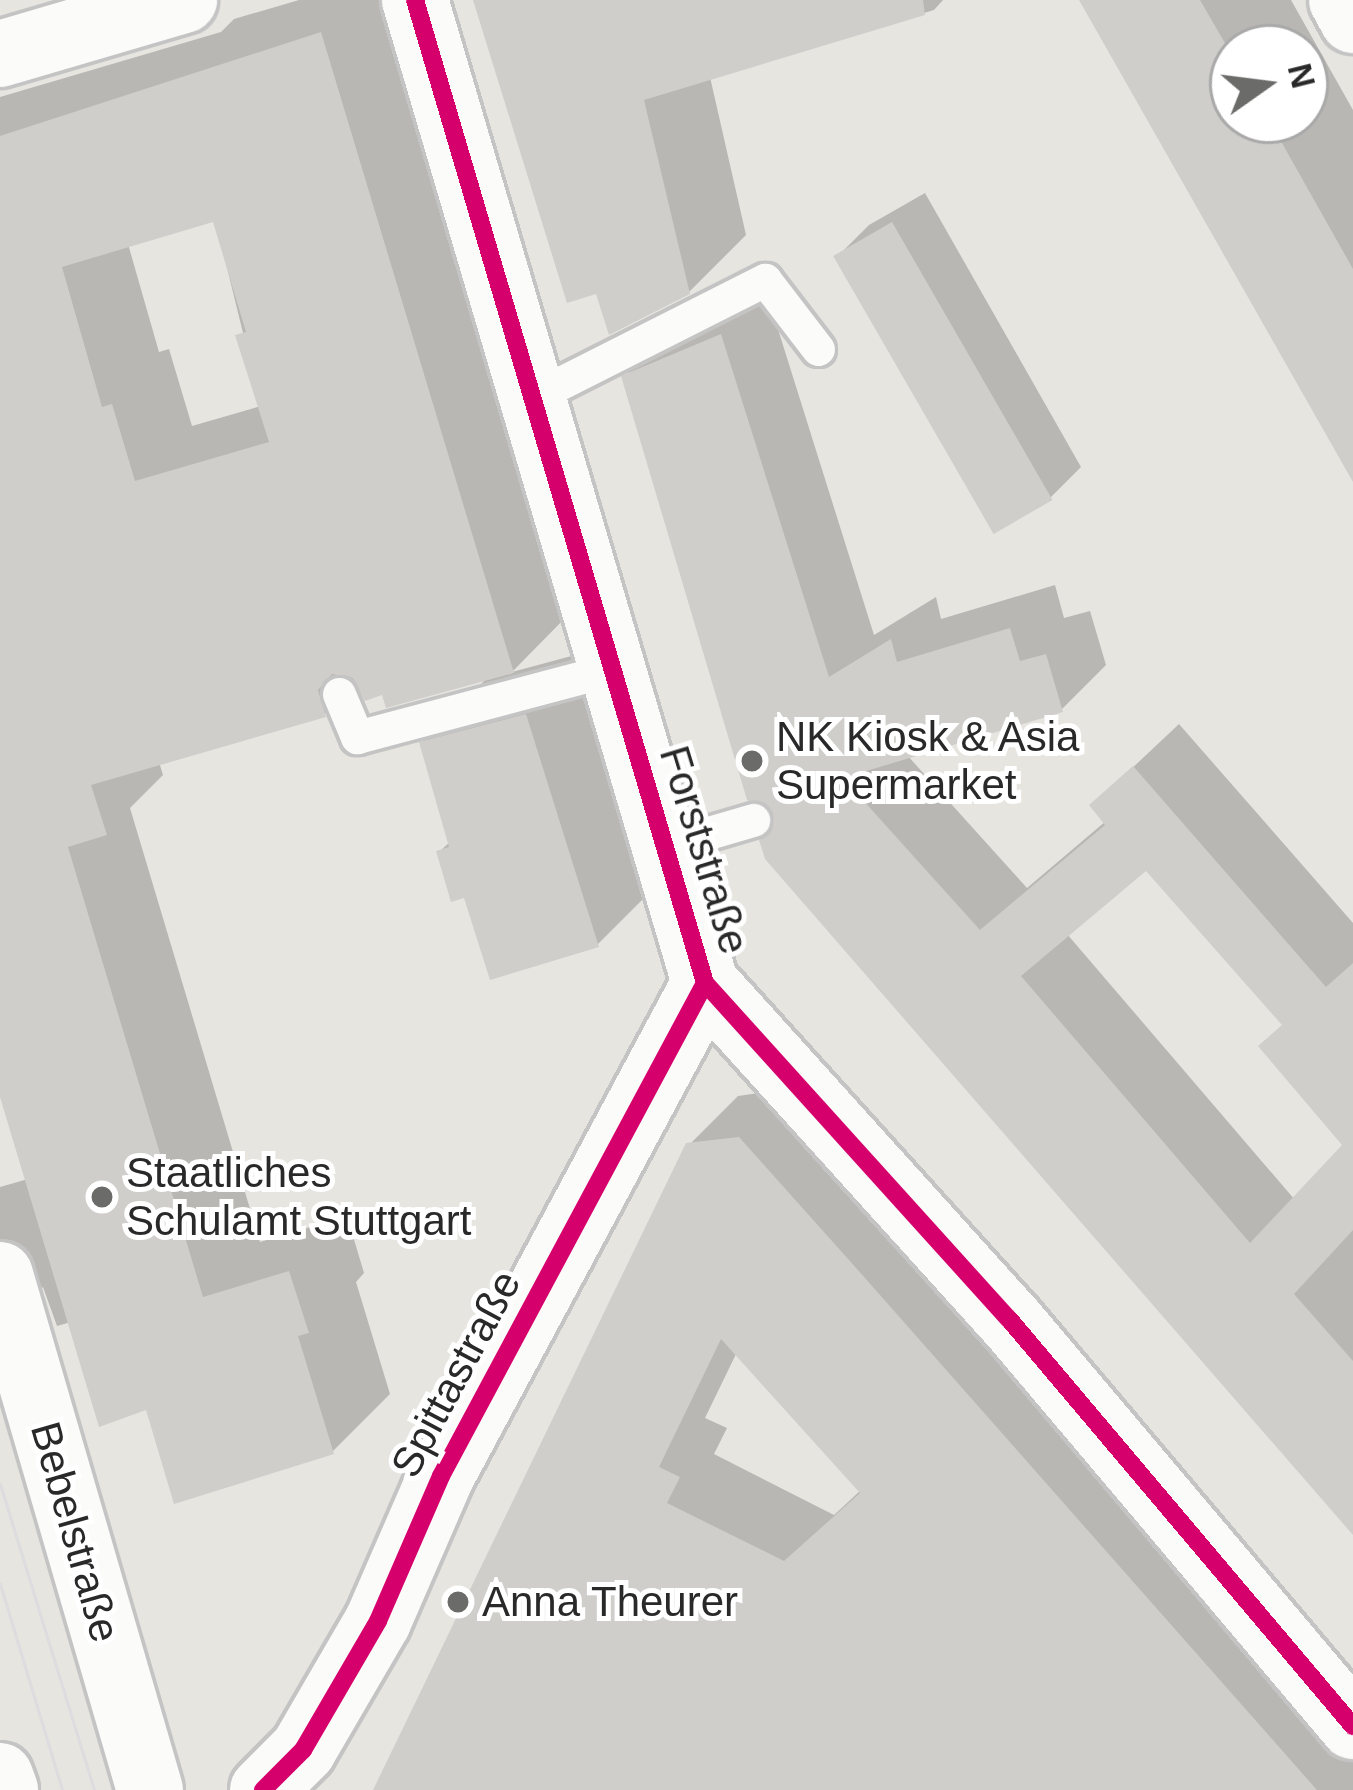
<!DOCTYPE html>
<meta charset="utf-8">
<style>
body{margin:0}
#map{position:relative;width:1353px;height:1790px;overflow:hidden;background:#e6e5e0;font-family:Arial,sans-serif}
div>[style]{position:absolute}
.shadow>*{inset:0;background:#0003}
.building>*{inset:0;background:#cfcecb;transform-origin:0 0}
.roads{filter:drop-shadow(3px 0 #c4c4c4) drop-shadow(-3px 0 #c4c4c4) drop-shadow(0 3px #c4c4c4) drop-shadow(0 -3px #c4c4c4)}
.service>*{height:33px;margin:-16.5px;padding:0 16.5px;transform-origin:16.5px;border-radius:16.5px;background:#fbfbfa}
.minor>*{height:66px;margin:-33px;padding:0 33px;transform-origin:33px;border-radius:33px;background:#fbfbfa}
.tertiary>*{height:66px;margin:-33px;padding:0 33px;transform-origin:33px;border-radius:33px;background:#fbfbfa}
.tram>*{height:3px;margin:-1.5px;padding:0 1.5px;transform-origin:1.5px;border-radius:1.5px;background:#dddcde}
.cycleway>*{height:18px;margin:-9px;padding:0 9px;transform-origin:9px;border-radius:9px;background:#d6006c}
.dots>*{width:33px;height:33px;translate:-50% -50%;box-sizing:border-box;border:6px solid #fff;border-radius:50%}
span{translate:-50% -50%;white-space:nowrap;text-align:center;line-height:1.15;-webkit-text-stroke:10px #fff;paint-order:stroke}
.poi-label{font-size:42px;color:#292929}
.left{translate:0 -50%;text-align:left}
.street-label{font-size:42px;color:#292929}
.north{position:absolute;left:1209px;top:24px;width:120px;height:120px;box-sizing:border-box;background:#fff;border:3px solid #a9a9a9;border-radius:50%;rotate:76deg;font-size:33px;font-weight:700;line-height:48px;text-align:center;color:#292929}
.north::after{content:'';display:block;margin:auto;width:42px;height:54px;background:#6b6b69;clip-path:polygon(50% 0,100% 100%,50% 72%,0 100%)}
</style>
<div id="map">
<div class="shadow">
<div style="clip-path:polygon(evenodd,299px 0,385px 0,570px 613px,512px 672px,590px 651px,662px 880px,597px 945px,466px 894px,439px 852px,451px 841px,422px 743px,488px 677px,384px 691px,357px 681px,324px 714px,159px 762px,163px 775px,130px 808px,260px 1242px,347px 1216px,364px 1273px,356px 1282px,390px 1394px,332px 1452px,148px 1407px,71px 1322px,57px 1326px,43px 1287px,0 1330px,0 1187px,28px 1179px,0 1089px,0 97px,221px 32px,234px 19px,299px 0,215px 219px,261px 406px,192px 426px,169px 349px,159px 352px,128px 244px,215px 219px)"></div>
<div style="clip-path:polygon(482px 0,943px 0,934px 10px,710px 77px,746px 235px,689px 292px)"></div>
<div style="clip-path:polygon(evenodd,1082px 0,1291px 0,1353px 110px,1353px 475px,1082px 0,1233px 48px,1305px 48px,1305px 120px,1233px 120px,1233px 48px)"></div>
<div style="clip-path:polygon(925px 193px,1081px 467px,1049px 499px,837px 257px,869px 225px)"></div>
<div style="clip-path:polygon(evenodd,766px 291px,874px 635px,936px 597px,941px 619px,1055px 585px,1064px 618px,1090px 611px,1106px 665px,1061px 710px,907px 755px,1027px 888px,1106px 821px,1093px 805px,1179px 724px,1353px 923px,1353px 1529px,776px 827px,624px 377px,669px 332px,766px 291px,1146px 867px,1285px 1023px,1346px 1145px,1295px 1200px,1067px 934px,1146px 867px)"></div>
<div style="clip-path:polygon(evenodd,788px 1089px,1353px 1725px,1353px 1790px,376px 1790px,689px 1145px,738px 1096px,788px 1089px,737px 1352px,861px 1490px,834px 1515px,714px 1454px,727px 1428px,705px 1418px,737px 1352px)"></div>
</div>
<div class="building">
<div style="clip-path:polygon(473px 0,923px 0,925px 15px,644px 100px,690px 294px,609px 335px,596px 294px,567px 303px)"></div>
<div style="clip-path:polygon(1079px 0,1200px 0,1233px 57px,1233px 120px,1269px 120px,1353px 269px,1353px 482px)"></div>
<div style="clip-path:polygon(evenodd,321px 32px,514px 673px,386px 708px,382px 695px,365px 701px,353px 678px,332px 674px,318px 690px,326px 717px,91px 785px,107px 835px,68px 847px,203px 1297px,289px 1271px,309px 1333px,298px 1336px,334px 1454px,174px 1504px,146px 1410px,99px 1427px,0 1097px,0 136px,321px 32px,213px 222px,246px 332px,235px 335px,269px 442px,135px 481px,112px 404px,102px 407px,62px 267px,213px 222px)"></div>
<div style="left:892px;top:222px;width:321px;height:68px;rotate:60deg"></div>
<div style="clip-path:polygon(evenodd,721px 334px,829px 677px,891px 639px,897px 662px,1010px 628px,1020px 661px,1046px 654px,1063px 712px,843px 778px,980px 930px,1105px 825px,1089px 805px,1133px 766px,1326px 987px,1353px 963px,1353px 1230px,1294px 1294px,1353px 1361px,1353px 1535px,765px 859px,759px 840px,773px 826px,773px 813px,747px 800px,621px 376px,721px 334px,1146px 871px,1282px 1025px,1258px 1046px,1342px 1145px,1250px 1243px,1021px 976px,1146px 871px)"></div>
<div style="clip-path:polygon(526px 714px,599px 947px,490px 980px,464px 898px,451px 902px,436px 851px,449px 847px,419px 742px)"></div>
<div style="clip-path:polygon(evenodd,739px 1137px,857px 1269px,1317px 1790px,373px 1790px,686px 1143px,739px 1137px,721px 1339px,860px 1493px,784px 1561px,667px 1503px,680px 1477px,659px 1467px,721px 1339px)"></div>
</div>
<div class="roads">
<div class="service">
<div style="left:533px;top:397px;width:260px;rotate:-26.8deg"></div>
<div style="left:765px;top:280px;width:87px;rotate:52.5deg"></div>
<div style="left:339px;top:694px;width:47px;rotate:67.3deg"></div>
<div style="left:357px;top:737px;width:264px;rotate:-14.9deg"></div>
<div style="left:664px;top:846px;width:93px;rotate:-16.3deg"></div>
</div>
<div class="minor">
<div style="left:415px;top:0;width:1025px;rotate:73.56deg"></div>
<div style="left:705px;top:983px;width:453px;rotate:47.9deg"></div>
<div style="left:1009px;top:1319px;width:533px;rotate:49.8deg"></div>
<div style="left:1342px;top:0;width:23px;rotate:61deg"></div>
<div style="left:0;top:54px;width:192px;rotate:-16.4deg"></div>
<div style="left:263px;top:1790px;width:57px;rotate:-45deg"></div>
<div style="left:303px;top:1750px;width:149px;rotate:-59.8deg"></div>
<div style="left:378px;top:1621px;width:158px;rotate:-66.5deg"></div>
<div style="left:441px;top:1476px;width:559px;rotate:-61.83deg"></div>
</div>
<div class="tertiary">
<div style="left:0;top:1275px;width:536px;rotate:73.76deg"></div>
<div style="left:0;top:1776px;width:15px;rotate:70deg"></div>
</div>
</div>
<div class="tram">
<div style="left:0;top:1484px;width:320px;rotate:72.9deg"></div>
<div style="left:0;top:1584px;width:215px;rotate:73.2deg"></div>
</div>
<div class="cycleway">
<div style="left:415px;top:0;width:1025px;rotate:73.56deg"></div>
<div style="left:705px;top:983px;width:453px;rotate:47.9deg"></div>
<div style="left:1009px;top:1319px;width:533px;rotate:49.8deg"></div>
<div style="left:263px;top:1790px;width:57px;rotate:-45deg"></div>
<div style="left:303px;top:1750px;width:149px;rotate:-59.8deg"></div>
<div style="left:378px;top:1621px;width:158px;rotate:-66.5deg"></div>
<div style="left:441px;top:1476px;width:559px;rotate:-61.83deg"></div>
</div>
<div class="dots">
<div style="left:752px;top:761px;background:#6b6b69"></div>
<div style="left:102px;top:1197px;background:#6b6b69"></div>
<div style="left:458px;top:1602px;background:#6b6b69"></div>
</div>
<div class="poi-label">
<span class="left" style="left:776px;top:761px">NK Kiosk &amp; Asia<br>Supermarket</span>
<span class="left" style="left:126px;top:1197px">Staatliches<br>Schulamt Stuttgart</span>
<span class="left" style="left:482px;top:1602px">Anna Theurer</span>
</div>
<div class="street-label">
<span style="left:704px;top:850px;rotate:73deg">Forststraße</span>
<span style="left:456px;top:1374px;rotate:-62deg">Spittastraße</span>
<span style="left:75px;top:1532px;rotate:74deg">Bebelstraße</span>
</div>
<div class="north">N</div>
</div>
